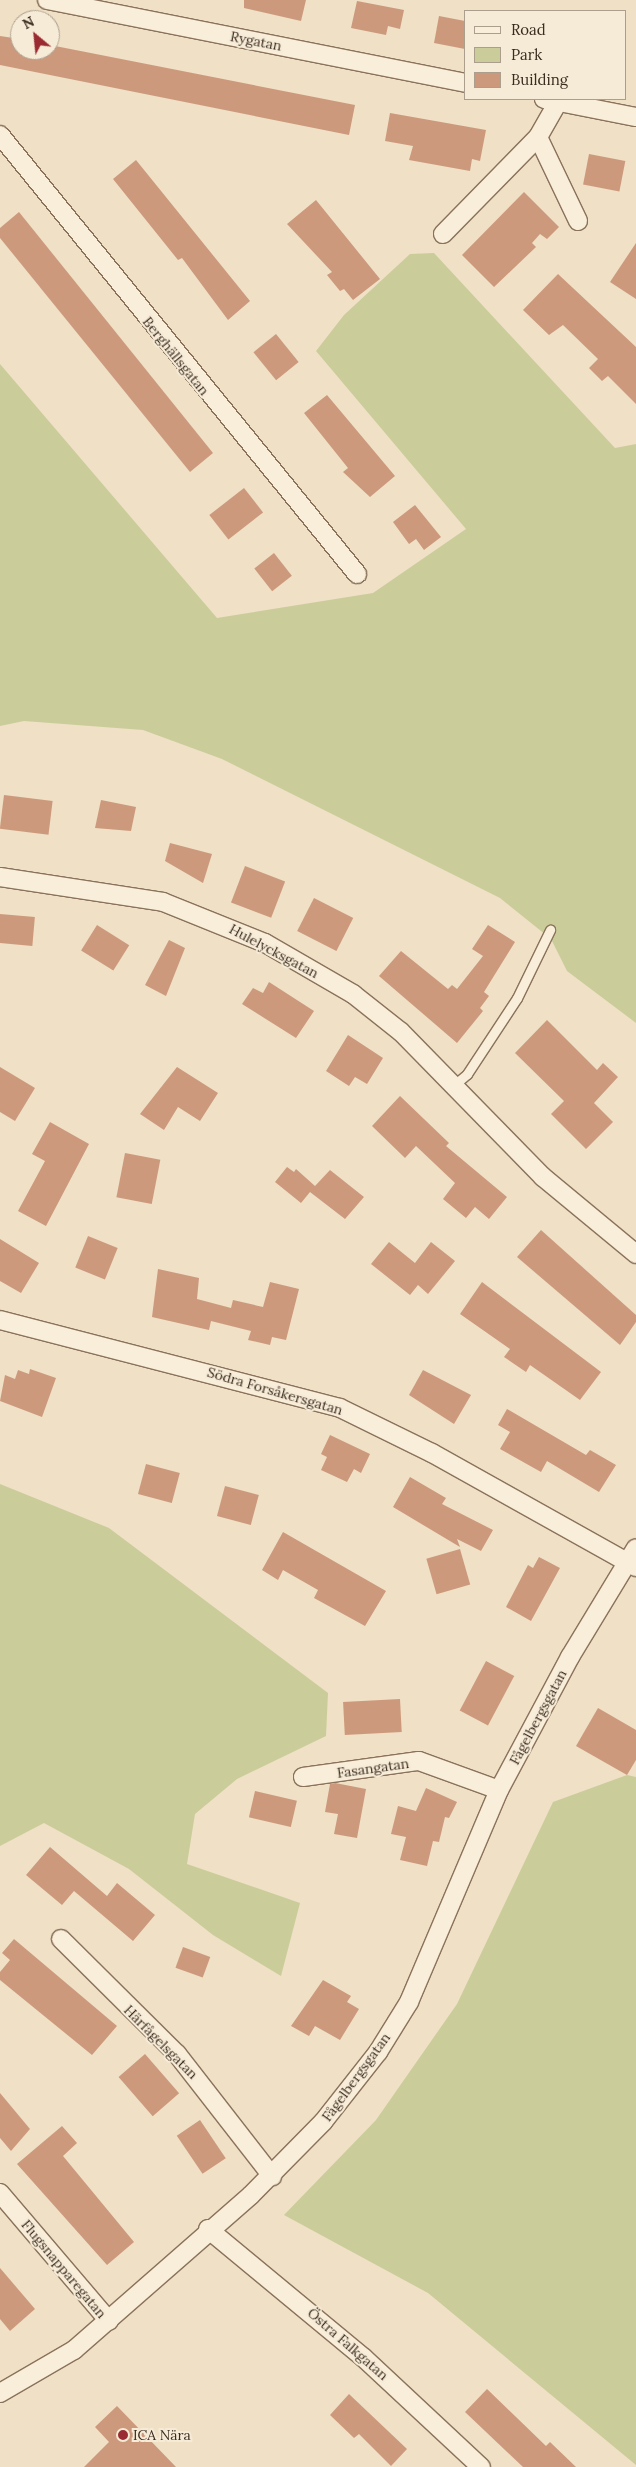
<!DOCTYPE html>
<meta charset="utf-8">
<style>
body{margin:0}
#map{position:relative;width:636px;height:2467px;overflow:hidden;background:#efe0c6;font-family:Lora,serif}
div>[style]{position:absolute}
.green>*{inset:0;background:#cacd9a}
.building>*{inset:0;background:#cd997c;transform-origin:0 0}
.roads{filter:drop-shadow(1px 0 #8a725b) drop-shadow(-1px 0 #8a725b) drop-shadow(0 1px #8a725b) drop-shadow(0 -1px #8a725b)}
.service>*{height:9px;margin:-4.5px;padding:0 4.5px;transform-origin:4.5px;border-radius:4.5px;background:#f9eeda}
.minor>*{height:18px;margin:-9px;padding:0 9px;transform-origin:9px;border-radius:9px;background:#f9eeda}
.dots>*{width:14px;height:14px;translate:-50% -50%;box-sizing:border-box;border:2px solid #f6ebd6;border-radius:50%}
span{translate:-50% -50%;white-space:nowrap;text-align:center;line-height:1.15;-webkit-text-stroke:4px #f6ebd6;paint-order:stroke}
.street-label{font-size:14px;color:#3a2b1f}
.poi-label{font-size:14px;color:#3a2b1f}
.left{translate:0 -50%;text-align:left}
.legend{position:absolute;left:464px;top:10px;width:162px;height:90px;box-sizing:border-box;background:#f6ebd6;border:1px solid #ab9e8d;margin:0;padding:6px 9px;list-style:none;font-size:15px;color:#3a2b1f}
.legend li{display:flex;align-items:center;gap:10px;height:25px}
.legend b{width:25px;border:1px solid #ab9e8d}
.north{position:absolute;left:10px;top:10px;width:50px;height:50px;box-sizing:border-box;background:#f6ebd6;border:1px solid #ab9e8d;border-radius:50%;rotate:332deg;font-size:14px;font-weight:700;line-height:20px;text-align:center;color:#3a2b1f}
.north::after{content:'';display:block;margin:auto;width:18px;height:22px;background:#9a2b32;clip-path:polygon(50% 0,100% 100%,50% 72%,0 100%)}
</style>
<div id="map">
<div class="green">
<div style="clip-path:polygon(434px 253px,615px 448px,636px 444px,636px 1023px,567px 971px,551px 939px,500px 898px,222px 759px,143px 730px,24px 721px,0 726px,0 364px,217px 618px,373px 593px,466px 529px,316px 351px,344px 315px,410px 254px)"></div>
<div style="clip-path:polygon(0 1484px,109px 1528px,328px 1693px,326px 1736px,237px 1779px,195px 1814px,187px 1864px,300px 1903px,281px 1976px,213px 1935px,129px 1869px,44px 1823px,0 1846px)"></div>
<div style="clip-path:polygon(627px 1775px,636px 1777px,636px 2465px,428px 2293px,284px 2215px,376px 2120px,457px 2004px,553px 1802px)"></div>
</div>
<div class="building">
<div style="clip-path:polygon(244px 0,306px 0,301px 21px,244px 8px)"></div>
<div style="clip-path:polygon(357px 1px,404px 10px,400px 29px,388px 26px,386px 35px,351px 28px)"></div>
<div style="clip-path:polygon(439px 16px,465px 21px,465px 49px,434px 43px)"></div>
<div style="clip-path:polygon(0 36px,20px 39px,20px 50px,50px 50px,50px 45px,355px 105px,349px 135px,0 65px)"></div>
<div style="clip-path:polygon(390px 113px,486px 130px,480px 161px,472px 159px,470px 171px,409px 160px,413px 146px,385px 141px)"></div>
<div style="left:589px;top:154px;width:37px;height:31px;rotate:11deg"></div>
<div style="clip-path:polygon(136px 160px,250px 301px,228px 320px,182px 258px,178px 260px,113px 179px)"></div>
<div style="clip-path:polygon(524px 192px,559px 227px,547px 239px,540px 234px,532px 243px,536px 247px,494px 287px,462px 255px)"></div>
<div style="clip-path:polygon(316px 200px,380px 279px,353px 300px,344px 289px,340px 291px,327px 275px,332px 272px,287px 224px)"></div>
<div style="clip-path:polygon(19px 212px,213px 453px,190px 472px,0 238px,0 228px)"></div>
<div style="clip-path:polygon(636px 243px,636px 299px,610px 282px)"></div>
<div style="clip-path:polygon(558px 274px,636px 347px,636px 404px,608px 376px,602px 381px,589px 368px,598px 359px,563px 325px,549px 335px,523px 310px)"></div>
<div style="left:276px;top:334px;width:36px;height:29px;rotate:51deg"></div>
<div style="clip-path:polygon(327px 395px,395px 476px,370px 497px,343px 472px,348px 468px,304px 413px)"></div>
<div style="left:244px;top:488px;width:31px;height:44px;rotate:52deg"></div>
<div style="clip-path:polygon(415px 505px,441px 537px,424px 550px,416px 539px,409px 544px,393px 522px)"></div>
<div style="left:274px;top:553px;width:29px;height:25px;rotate:52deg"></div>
<div style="left:4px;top:795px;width:49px;height:34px;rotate:7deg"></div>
<div style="clip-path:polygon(101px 800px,136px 807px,131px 831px,95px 828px)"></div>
<div style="clip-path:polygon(170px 843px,212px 854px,203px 883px,165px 861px)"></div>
<div style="left:245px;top:866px;width:43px;height:39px;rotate:21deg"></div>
<div style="left:314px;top:898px;width:44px;height:37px;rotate:27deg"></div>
<div style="left:0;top:914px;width:35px;height:29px;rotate:5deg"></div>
<div style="left:97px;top:925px;width:38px;height:30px;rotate:32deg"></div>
<div style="clip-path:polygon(488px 925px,515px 942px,484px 992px,489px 996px,480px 1008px,483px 1011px,457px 1043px,379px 976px,401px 951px,448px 989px,452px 985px,457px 989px,483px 956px,472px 949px)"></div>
<div style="clip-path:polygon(169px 940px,185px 948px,166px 996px,145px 985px)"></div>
<div style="clip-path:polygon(269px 982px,314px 1011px,296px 1038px,242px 1004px,253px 988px,263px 993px)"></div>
<div style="clip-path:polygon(547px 1020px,597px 1070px,603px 1063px,618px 1077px,594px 1103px,613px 1122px,586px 1149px,551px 1114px,564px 1101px,515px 1053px)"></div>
<div style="clip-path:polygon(348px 1035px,383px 1058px,367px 1084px,355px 1077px,349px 1086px,326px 1071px)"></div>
<div style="clip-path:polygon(0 1067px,35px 1088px,15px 1121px,0 1112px)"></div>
<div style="clip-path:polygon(177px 1067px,218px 1093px,200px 1121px,178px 1107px,164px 1130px,140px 1114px)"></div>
<div style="clip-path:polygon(400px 1096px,449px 1143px,446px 1146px,507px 1197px,489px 1219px,475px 1207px,466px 1218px,443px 1199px,455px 1183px,416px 1146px,405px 1158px,372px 1126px)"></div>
<div style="clip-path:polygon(50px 1122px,89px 1144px,46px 1226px,18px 1211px,45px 1161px,32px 1154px)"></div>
<div style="left:125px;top:1153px;width:36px;height:45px;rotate:11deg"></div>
<div style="clip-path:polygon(287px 1167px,294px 1172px,296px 1169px,315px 1186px,330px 1170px,364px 1197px,345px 1219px,310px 1192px,301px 1203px,275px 1182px)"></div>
<div style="clip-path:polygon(541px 1230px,636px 1315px,636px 1322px,620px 1345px,517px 1257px)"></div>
<div style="left:88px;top:1236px;width:32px;height:34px;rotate:22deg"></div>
<div style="clip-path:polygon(0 1239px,39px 1263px,21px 1293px,0 1281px)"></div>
<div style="clip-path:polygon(389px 1242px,415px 1263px,431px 1242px,455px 1261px,428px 1294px,418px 1285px,410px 1295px,371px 1264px)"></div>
<div style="clip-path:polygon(158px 1269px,199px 1278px,197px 1299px,231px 1308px,233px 1300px,263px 1307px,270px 1282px,299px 1289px,286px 1340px,272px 1337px,270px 1345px,248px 1340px,251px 1331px,211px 1321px,209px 1330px,152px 1317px)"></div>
<div style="clip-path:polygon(482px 1282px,601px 1372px,580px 1400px,530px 1365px,526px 1372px,504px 1357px,510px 1349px,460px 1314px)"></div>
<div style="clip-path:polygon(30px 1369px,56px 1378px,42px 1417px,0 1401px,5px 1375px,15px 1379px,18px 1370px,29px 1374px)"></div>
<div style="clip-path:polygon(423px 1370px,471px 1395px,454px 1424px,409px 1395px)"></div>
<div style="clip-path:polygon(507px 1409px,586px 1455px,590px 1450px,616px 1465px,599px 1492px,547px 1461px,541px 1472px,500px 1449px,510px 1432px,498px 1425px)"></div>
<div style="clip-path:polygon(330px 1435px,370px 1454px,361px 1473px,354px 1469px,347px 1482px,321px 1470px,327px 1457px,321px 1454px)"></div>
<div style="left:146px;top:1464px;width:35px;height:31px;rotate:15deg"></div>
<div style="clip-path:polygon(410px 1477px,446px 1498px,442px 1504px,493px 1530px,481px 1551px,457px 1539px,460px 1547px,393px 1507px)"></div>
<div style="left:225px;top:1486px;width:35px;height:31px;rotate:15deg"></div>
<div style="clip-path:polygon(283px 1532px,386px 1591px,365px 1626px,314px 1598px,318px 1590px,283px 1570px,278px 1580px,262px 1570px)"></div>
<div style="left:460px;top:1549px;width:37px;height:35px;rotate:74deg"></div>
<div style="clip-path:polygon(539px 1557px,560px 1568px,531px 1621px,506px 1607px,528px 1565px,533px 1568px)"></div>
<div style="left:486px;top:1661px;width:32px;height:56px;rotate:28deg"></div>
<div style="left:400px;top:1699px;width:33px;height:57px;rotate:87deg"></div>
<div style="clip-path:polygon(598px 1708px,636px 1730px,636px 1760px,627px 1775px,576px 1746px)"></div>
<div style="clip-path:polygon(335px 1783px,366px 1789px,357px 1838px,334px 1834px,338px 1814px,325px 1812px,330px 1784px)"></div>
<div style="clip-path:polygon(426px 1788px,457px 1802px,449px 1818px,445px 1817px,439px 1842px,433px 1841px,427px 1866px,400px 1860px,406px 1837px,391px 1834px,398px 1806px,416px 1811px)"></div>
<div style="left:255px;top:1791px;width:43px;height:27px;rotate:13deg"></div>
<div style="clip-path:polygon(50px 1847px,107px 1896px,117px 1883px,155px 1915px,133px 1941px,74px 1891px,62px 1905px,26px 1875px)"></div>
<div style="clip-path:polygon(14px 1939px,117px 2026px,92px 2055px,0 1980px,0 1972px,10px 1960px,2px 1953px)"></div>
<div style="left:183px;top:1947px;width:29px;height:22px;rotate:20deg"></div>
<div style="clip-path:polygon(323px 1980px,351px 1996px,347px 2002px,359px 2009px,340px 2040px,315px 2026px,309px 2036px,291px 2026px)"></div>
<div style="left:145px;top:2054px;width:52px;height:35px;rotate:49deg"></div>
<div style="clip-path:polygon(0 2093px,30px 2129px,11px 2151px,0 2138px)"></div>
<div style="left:200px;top:2120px;width:46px;height:28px;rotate:56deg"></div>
<div style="clip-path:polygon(62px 2126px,77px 2143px,63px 2156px,134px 2242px,107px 2265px,17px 2164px)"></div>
<div style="clip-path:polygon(0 2268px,35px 2309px,10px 2331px,0 2319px)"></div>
<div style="clip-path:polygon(487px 2389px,546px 2446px,550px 2442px,576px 2467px,523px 2467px,465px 2412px)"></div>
<div style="clip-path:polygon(349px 2394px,407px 2449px,391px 2466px,359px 2434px,354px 2438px,330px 2415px)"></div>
<div style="clip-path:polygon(117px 2406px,176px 2467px,84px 2467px,109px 2442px,95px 2427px)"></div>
</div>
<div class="roads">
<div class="service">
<div style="left:454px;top:1085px;width:17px;rotate:-40deg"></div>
<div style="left:467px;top:1074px;width:91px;rotate:-56.7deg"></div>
<div style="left:517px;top:998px;width:76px;rotate:-64.1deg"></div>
</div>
<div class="minor">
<div style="left:47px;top:0;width:426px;rotate:11.2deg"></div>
<div style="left:544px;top:99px;width:94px;rotate:11.1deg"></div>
<div style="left:558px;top:102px;width:40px;rotate:119.7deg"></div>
<div style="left:538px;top:137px;width:93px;rotate:64.5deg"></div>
<div style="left:0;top:135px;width:566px;rotate:50.88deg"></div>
<div style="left:443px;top:234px;width:136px;rotate:-45.6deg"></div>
<div style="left:0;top:877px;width:165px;rotate:8.7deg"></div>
<div style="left:163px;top:902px;width:110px;rotate:21.9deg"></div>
<div style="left:265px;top:943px;width:102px;rotate:30.1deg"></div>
<div style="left:353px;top:994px;width:61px;rotate:38.4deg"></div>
<div style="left:401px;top:1032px;width:203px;rotate:45.6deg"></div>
<div style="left:543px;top:1177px;width:121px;rotate:39.6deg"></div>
<div style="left:0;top:1320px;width:351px;rotate:14.5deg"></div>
<div style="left:340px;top:1408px;width:102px;rotate:26.1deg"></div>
<div style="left:432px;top:1453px;width:234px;rotate:29.2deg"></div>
<div style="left:303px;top:1777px;width:117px;rotate:-7.9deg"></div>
<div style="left:419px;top:1761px;width:85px;rotate:19.9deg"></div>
<div style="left:61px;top:1939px;width:163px;rotate:44.8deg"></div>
<div style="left:177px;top:2054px;width:155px;rotate:52.1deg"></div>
<div style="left:0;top:2193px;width:168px;rotate:49.6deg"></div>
<div style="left:208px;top:2229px;width:202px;rotate:39.6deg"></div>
<div style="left:364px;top:2358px;width:160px;rotate:43deg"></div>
<div style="left:0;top:2393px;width:86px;rotate:-30.2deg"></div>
<div style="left:74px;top:2350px;width:235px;rotate:-41.2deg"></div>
<div style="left:251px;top:2195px;width:103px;rotate:-45.4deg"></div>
<div style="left:323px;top:2122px;width:89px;rotate:-51.8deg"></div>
<div style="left:378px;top:2052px;width:59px;rotate:-58.2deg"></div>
<div style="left:409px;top:2002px;width:230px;rotate:-67deg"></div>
<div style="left:499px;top:1790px;width:151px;rotate:-61.9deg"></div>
<div style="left:570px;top:1657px;width:127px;rotate:-58.8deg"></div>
</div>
</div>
<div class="dots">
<div style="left:123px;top:2435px;background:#9a2b32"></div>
</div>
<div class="street-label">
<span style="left:256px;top:41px;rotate:11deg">Rygatan</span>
<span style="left:176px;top:356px;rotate:51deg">Berghällsgatan</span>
<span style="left:274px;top:951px;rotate:28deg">Hulelycksgatan</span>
<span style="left:275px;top:1391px;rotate:16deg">Södra Forsåkersgatan</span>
<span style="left:538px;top:1717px;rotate:-62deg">Fågelbergsgatan</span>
<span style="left:373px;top:1768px;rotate:-8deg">Fasangatan</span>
<span style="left:161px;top:2042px;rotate:45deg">Härfågelsgatan</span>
<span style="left:356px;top:2077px;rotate:-54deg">Fågelbergsgatan</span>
<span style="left:64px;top:2269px;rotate:50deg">Flugsnapparegatan</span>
<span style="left:348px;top:2344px;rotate:41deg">Östra Falkgatan</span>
</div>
<div class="poi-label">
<span class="left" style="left:133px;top:2435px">ICA Nära</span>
</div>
<ul class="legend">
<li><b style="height:6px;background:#f9eeda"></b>Road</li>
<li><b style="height:14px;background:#cacd9a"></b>Park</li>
<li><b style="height:14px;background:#cd997c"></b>Building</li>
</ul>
<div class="north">N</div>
</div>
